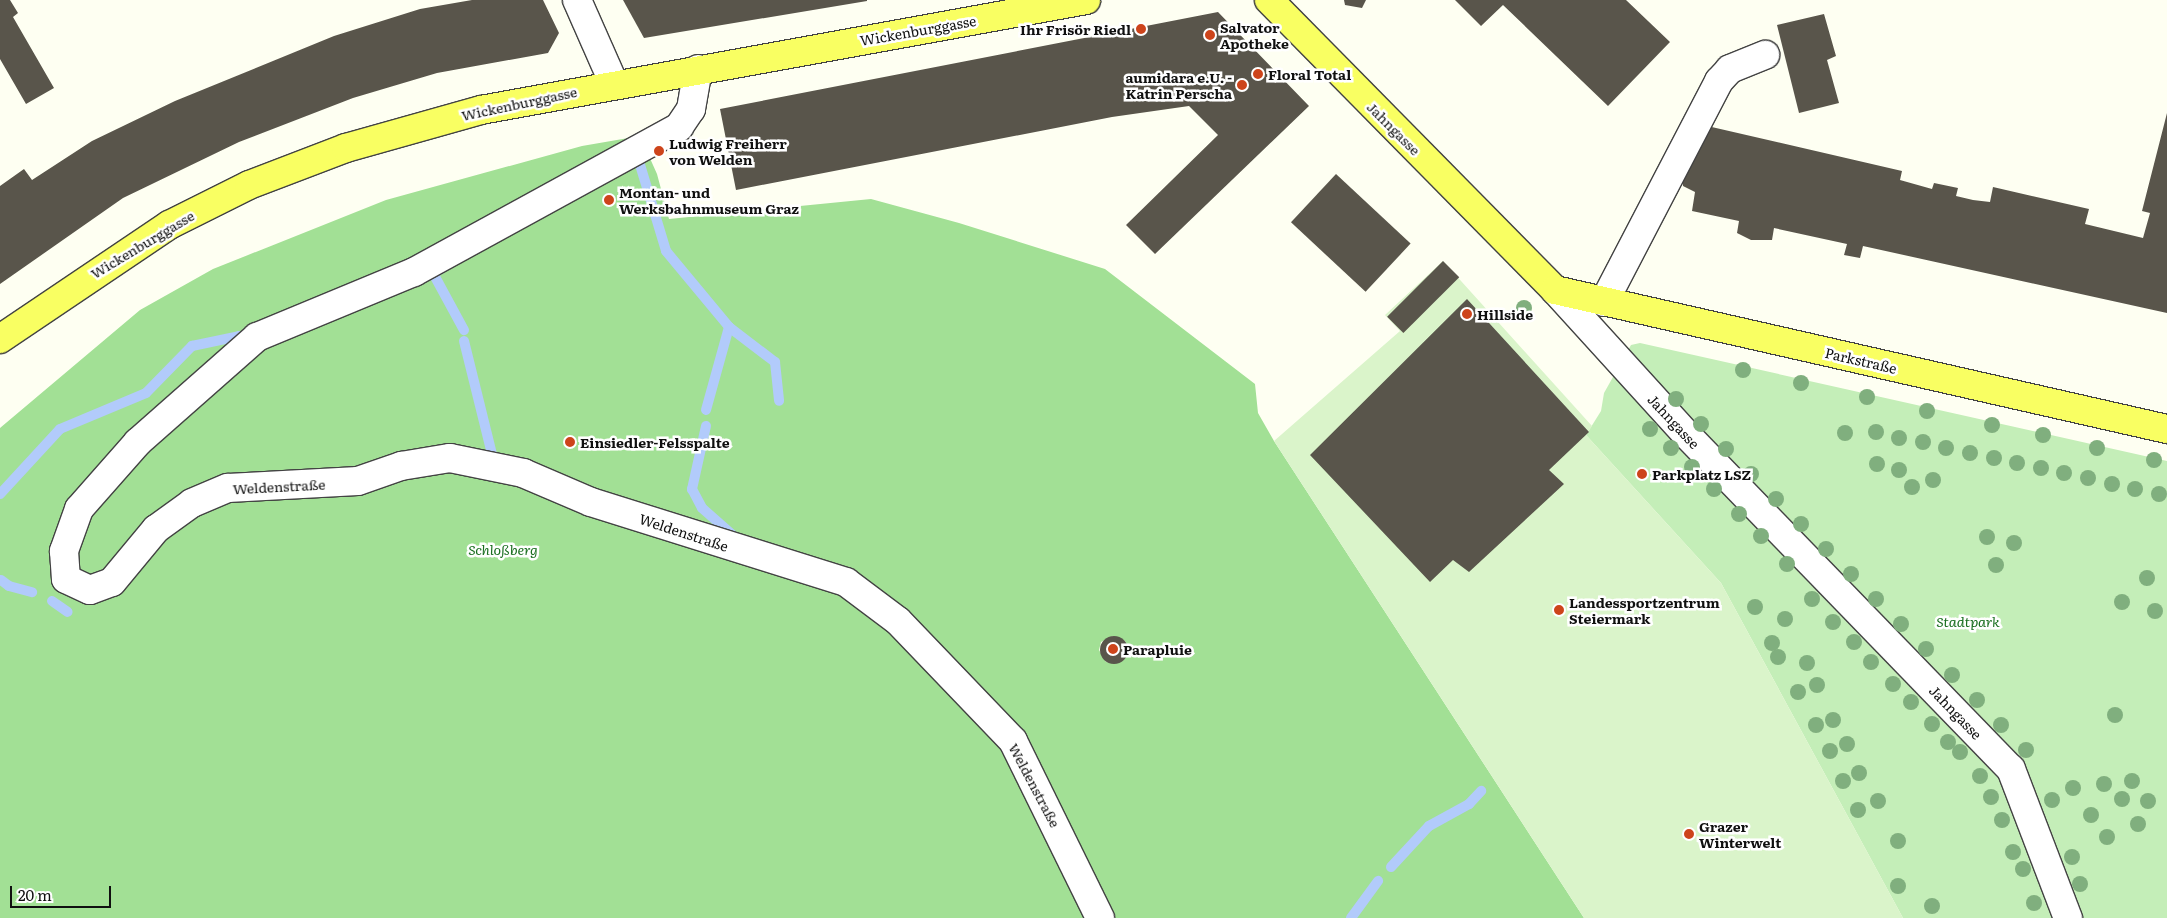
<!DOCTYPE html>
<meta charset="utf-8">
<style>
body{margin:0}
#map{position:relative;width:2167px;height:918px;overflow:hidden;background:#fefff2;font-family:Literata,serif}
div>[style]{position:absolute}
.green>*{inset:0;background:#c4eeb8}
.forest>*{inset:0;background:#a2e095}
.pitch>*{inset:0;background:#daf4ca}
.stream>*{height:10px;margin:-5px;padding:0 5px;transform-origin:5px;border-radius:5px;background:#b2cbfb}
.building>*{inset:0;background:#59554b;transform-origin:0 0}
.round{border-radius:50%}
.roads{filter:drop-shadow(1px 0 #434343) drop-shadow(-1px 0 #434343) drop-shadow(0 1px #434343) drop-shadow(0 -1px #434343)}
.minor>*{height:28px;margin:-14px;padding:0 14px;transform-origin:14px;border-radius:14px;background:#fff}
.major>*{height:28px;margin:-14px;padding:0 14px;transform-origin:14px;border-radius:14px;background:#f9ff62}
.trees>*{width:16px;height:16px;margin:-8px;border-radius:50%;background:#80af7e}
.dots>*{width:14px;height:14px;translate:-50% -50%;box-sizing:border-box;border:2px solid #fff;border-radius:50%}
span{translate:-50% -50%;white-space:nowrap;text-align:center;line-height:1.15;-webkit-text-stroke:5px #fff;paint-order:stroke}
.poi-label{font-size:14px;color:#101010;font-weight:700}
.left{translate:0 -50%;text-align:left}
.right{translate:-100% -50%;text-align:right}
.street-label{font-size:14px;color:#101010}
.park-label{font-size:14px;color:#196e1f;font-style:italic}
.scale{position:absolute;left:10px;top:886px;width:101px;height:22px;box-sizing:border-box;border:2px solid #101010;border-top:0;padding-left:6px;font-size:15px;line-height:18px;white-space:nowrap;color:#101010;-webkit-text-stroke:4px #fff;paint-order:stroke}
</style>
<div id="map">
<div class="green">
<div style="clip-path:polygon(1640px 343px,2167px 461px,2167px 918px,1903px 918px,1721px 583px,1586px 435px,1601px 411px,1604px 393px,1631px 345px)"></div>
</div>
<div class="forest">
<div style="clip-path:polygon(evenodd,640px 136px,657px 174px,669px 219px,871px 199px,959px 223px,1105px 269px,1255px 384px,1258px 413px,1274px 441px,1584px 918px,0 918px,0 428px,140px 310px,213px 269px,386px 200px,582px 146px,640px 136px,1113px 636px,1125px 641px,1128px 647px,1128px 655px,1117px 663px,1106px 662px,1099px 650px,1101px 642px,1113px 636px)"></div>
</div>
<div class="pitch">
<div style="clip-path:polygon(1443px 261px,1592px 426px,1586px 435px,1721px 583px,1903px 918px,1584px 918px,1274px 441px,1400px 331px,1385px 315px)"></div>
</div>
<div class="stream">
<div style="left:638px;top:158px;width:97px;rotate:73.2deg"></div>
<div style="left:666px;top:251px;width:99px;rotate:50.3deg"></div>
<div style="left:729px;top:327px;width:86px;rotate:105.5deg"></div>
<div style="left:441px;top:269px;width:9px;rotate:153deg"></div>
<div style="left:433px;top:273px;width:65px;rotate:61.5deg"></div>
<div style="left:729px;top:327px;width:58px;rotate:37.3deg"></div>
<div style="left:775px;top:362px;width:39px;rotate:84deg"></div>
<div style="left:464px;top:341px;width:125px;rotate:76.1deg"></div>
<div style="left:706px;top:426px;width:65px;rotate:102.5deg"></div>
<div style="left:692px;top:489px;width:21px;rotate:62deg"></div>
<div style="left:702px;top:508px;width:45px;rotate:41.4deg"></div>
<div style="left:0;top:494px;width:88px;rotate:-47.3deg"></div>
<div style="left:60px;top:429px;width:93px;rotate:-22.7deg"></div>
<div style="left:146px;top:393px;width:66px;rotate:-45.6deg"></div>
<div style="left:192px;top:346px;width:48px;rotate:-12deg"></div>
<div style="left:239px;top:336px;width:8px;rotate:45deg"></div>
<div style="left:1px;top:580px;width:10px;rotate:37deg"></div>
<div style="left:9px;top:586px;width:24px;rotate:15deg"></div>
<div style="left:52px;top:601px;width:19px;rotate:35deg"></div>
<div style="left:1391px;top:867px;width:56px;rotate:-47.2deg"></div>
<div style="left:1429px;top:826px;width:46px;rotate:-28.8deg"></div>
<div style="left:1469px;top:804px;width:18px;rotate:-47deg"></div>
<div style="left:1351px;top:918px;width:46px;rotate:-53.9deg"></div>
</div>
<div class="building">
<div style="clip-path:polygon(0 0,10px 0,18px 13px,13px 17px,54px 88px,26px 104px,0 59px)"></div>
<div style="clip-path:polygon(472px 0,543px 0,559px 33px,548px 53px,437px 73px,353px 98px,239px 142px,123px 198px,0 284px,0 186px,24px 169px,32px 180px,92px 141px,175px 101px,334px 36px,420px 9px)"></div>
<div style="clip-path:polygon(623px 0,867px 0,867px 1px,644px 38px)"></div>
<div style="clip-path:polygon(1344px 0,1366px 0,1362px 8px,1345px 5px)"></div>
<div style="clip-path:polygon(1455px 0,1626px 0,1670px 42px,1608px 106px,1503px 5px,1481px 26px)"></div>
<div style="clip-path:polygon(1218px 12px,1309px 106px,1155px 254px,1126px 225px,1218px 135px,1189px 106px,1112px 117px,736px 190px,720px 109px)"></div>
<div style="clip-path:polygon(1824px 14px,1836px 56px,1827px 60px,1839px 103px,1799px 113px,1777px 25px)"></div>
<div style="clip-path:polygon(2167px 113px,2167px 313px,1863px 246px,1860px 258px,1844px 255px,1847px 244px,1774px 228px,1772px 240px,1751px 240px,1737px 233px,1739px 221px,1692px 211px,1695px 192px,1683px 186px,1682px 178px,1703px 125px,1902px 171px,1900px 180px,1932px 189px,1934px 183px,1958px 188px,1956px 196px,1973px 200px,1990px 202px,1993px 187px,2089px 209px,2085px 224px,2143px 238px,2150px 213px,2142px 211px)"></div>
<div style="left:1336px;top:174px;width:102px;height:66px;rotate:43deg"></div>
<div style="left:1443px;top:261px;width:23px;height:79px;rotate:45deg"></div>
<div style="clip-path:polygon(1467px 299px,1589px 432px,1549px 470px,1564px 484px,1469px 572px,1453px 560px,1430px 582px,1310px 455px)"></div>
<div class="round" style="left:1100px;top:636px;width:28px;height:28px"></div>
</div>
<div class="roads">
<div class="minor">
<div style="left:577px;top:0;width:92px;rotate:66.2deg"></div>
<div style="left:698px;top:69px;width:41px;rotate:99.9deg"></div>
<div style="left:691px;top:109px;width:22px;rotate:124deg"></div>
<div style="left:679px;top:127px;width:302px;rotate:151.3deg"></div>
<div style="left:414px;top:272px;width:170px;rotate:157.5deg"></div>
<div style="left:257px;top:337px;width:159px;rotate:138.6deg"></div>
<div style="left:138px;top:442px;width:89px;rotate:131.4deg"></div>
<div style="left:79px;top:509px;width:45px;rotate:109.7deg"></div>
<div style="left:64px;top:551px;width:28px;rotate:86deg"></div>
<div style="left:66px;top:579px;width:26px;rotate:25deg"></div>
<div style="left:90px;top:590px;width:23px;rotate:-20deg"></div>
<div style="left:112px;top:582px;width:69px;rotate:-50.3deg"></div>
<div style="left:156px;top:529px;width:44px;rotate:-35.8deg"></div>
<div style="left:192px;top:503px;width:39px;rotate:-23deg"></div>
<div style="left:228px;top:488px;width:130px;rotate:-3.1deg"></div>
<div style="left:358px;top:481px;width:46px;rotate:-19.2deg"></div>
<div style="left:401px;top:466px;width:50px;rotate:-9.3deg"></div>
<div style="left:450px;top:458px;width:75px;rotate:11.6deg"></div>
<div style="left:523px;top:473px;width:74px;rotate:23.1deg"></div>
<div style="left:591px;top:502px;width:267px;rotate:17.4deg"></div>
<div style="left:846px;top:582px;width:65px;rotate:36.9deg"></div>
<div style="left:898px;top:621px;width:166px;rotate:46.2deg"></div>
<div style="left:1013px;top:741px;width:197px;rotate:63.8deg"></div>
<div style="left:1555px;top:290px;width:196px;rotate:47.7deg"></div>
<div style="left:1687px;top:435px;width:465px;rotate:45.9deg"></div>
<div style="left:2011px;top:769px;width:160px;rotate:69.1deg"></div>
<div style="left:1604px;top:302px;width:249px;rotate:-62.5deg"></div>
<div style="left:1719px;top:81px;width:16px;rotate:-47deg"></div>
<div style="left:1730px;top:69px;width:38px;rotate:-22deg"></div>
</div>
<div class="major">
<div style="left:1269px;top:0;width:407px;rotate:45.4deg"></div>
<div style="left:1555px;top:290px;width:628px;rotate:12.8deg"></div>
<div style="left:0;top:339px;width:204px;rotate:-34deg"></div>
<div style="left:169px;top:225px;width:89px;rotate:-26.6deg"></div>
<div style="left:249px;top:185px;width:104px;rotate:-20.9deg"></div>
<div style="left:346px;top:148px;width:140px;rotate:-15.7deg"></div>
<div style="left:481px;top:110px;width:615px;rotate:-10.3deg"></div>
</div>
</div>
<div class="trees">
<div style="left:1524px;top:308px"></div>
<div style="left:1743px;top:370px"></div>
<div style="left:1801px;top:383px"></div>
<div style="left:1867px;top:397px"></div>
<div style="left:1676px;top:399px"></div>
<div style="left:1927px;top:411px"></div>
<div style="left:1701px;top:424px"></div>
<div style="left:1992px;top:425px"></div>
<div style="left:1650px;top:429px"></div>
<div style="left:1876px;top:432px"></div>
<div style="left:1845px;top:433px"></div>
<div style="left:2043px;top:435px"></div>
<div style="left:1899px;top:438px"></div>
<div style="left:1923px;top:442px"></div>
<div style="left:1671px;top:448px"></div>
<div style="left:1946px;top:448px"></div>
<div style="left:2097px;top:448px"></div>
<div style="left:1726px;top:449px"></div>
<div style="left:1970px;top:453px"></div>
<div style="left:1994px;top:458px"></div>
<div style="left:2154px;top:460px"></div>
<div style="left:2017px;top:463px"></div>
<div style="left:1877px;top:464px"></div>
<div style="left:1692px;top:467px"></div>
<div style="left:2041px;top:468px"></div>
<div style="left:1899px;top:470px"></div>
<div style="left:2064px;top:473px"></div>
<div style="left:1751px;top:474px"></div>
<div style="left:2088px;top:478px"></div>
<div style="left:1933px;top:480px"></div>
<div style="left:2112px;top:484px"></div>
<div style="left:1912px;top:487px"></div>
<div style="left:1714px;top:489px"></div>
<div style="left:2135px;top:489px"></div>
<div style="left:2159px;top:494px"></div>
<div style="left:1776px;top:499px"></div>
<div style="left:1739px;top:514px"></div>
<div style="left:1801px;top:524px"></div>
<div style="left:1761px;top:536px"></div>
<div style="left:1987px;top:537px"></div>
<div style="left:2014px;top:543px"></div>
<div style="left:1826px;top:549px"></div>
<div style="left:1787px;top:564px"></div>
<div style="left:1996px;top:565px"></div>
<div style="left:1851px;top:574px"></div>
<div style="left:2147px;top:578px"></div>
<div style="left:1812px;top:599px"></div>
<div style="left:1876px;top:599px"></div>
<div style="left:2122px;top:602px"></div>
<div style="left:1755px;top:607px"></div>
<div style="left:2155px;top:611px"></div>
<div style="left:1785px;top:619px"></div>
<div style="left:1833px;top:622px"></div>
<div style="left:1901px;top:624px"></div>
<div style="left:1854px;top:642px"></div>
<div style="left:1772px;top:643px"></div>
<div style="left:1926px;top:649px"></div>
<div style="left:1778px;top:657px"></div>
<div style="left:1871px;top:662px"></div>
<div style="left:1807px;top:663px"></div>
<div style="left:1952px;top:675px"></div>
<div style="left:1893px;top:684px"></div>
<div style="left:1817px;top:685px"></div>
<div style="left:1798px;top:692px"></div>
<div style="left:1977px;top:700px"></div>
<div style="left:1911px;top:702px"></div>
<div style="left:2115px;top:715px"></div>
<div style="left:1833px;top:720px"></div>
<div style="left:1932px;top:724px"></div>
<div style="left:1816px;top:725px"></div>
<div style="left:2001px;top:725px"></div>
<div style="left:1948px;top:742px"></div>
<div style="left:1847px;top:744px"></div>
<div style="left:2026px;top:750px"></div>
<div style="left:1830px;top:751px"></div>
<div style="left:1960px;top:752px"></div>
<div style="left:1859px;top:773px"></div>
<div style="left:1980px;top:776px"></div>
<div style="left:1843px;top:781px"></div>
<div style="left:2132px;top:781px"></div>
<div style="left:2104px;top:784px"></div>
<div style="left:2073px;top:788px"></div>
<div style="left:1991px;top:797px"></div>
<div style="left:2122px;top:799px"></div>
<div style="left:2052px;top:800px"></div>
<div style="left:1878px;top:801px"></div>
<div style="left:2148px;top:801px"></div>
<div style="left:1858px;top:810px"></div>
<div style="left:2091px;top:815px"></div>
<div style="left:2002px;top:820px"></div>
<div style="left:2138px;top:824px"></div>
<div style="left:2107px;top:837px"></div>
<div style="left:1898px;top:841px"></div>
<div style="left:2013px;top:852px"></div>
<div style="left:2072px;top:857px"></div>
<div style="left:2023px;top:869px"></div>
<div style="left:2080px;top:884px"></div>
<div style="left:1898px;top:886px"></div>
<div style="left:2034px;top:903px"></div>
<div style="left:1932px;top:906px"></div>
</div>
<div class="dots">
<div style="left:1141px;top:29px;background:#cd441b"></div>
<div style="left:1210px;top:35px;background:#cd441b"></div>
<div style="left:1258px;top:74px;background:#cd441b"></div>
<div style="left:1242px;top:85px;background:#cd441b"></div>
<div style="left:659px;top:151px;background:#cd441b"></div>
<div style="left:609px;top:200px;background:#cd441b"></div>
<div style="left:1467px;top:314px;background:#cd441b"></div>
<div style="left:570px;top:442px;background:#cd441b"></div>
<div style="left:1642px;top:474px;background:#cd441b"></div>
<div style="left:1559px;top:610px;background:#cd441b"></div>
<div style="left:1113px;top:649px;background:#cd441b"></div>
<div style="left:1689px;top:834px;background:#cd441b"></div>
</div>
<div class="poi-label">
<span class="left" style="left:1220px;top:35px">Salvator<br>Apotheke</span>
<span class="right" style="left:1131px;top:29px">Ihr Frisör Riedl</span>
<span class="left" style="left:1268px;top:74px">Floral Total</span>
<span class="right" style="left:1232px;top:85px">aumidara e.U. -<br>Katrin Perscha</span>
<span class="left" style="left:669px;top:151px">Ludwig Freiherr<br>von Welden</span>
<span class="left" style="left:619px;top:200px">Montan- und<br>Werksbahnmuseum Graz</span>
<span class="left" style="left:1477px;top:314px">Hillside</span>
<span class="left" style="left:580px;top:442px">Einsiedler-Felsspalte</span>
<span class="left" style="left:1652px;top:474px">Parkplatz LSZ</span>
<span class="left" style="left:1569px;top:610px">Landessportzentrum<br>Steiermark</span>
<span class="left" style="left:1123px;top:649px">Parapluie</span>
<span class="left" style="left:1699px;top:834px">Grazer<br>Winterwelt</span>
</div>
<div class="street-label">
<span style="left:918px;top:30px;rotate:-10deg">Wickenburggasse</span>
<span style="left:519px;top:103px;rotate:-12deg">Wickenburggasse</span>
<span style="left:1394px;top:128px;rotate:45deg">Jahngasse</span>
<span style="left:142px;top:244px;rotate:-31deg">Wickenburggasse</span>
<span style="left:1861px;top:360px;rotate:13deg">Parkstraße</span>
<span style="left:1674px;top:421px;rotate:47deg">Jahngasse</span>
<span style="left:279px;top:486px;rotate:-3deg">Weldenstraße</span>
<span style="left:684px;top:532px;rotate:18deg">Weldenstraße</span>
<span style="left:1956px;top:712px;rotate:46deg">Jahngasse</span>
<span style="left:1035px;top:785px;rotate:62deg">Weldenstraße</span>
</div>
<div class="park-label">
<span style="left:503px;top:549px">Schloßberg</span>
<span style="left:1968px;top:621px">Stadtpark</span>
</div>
<div class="scale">20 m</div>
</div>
